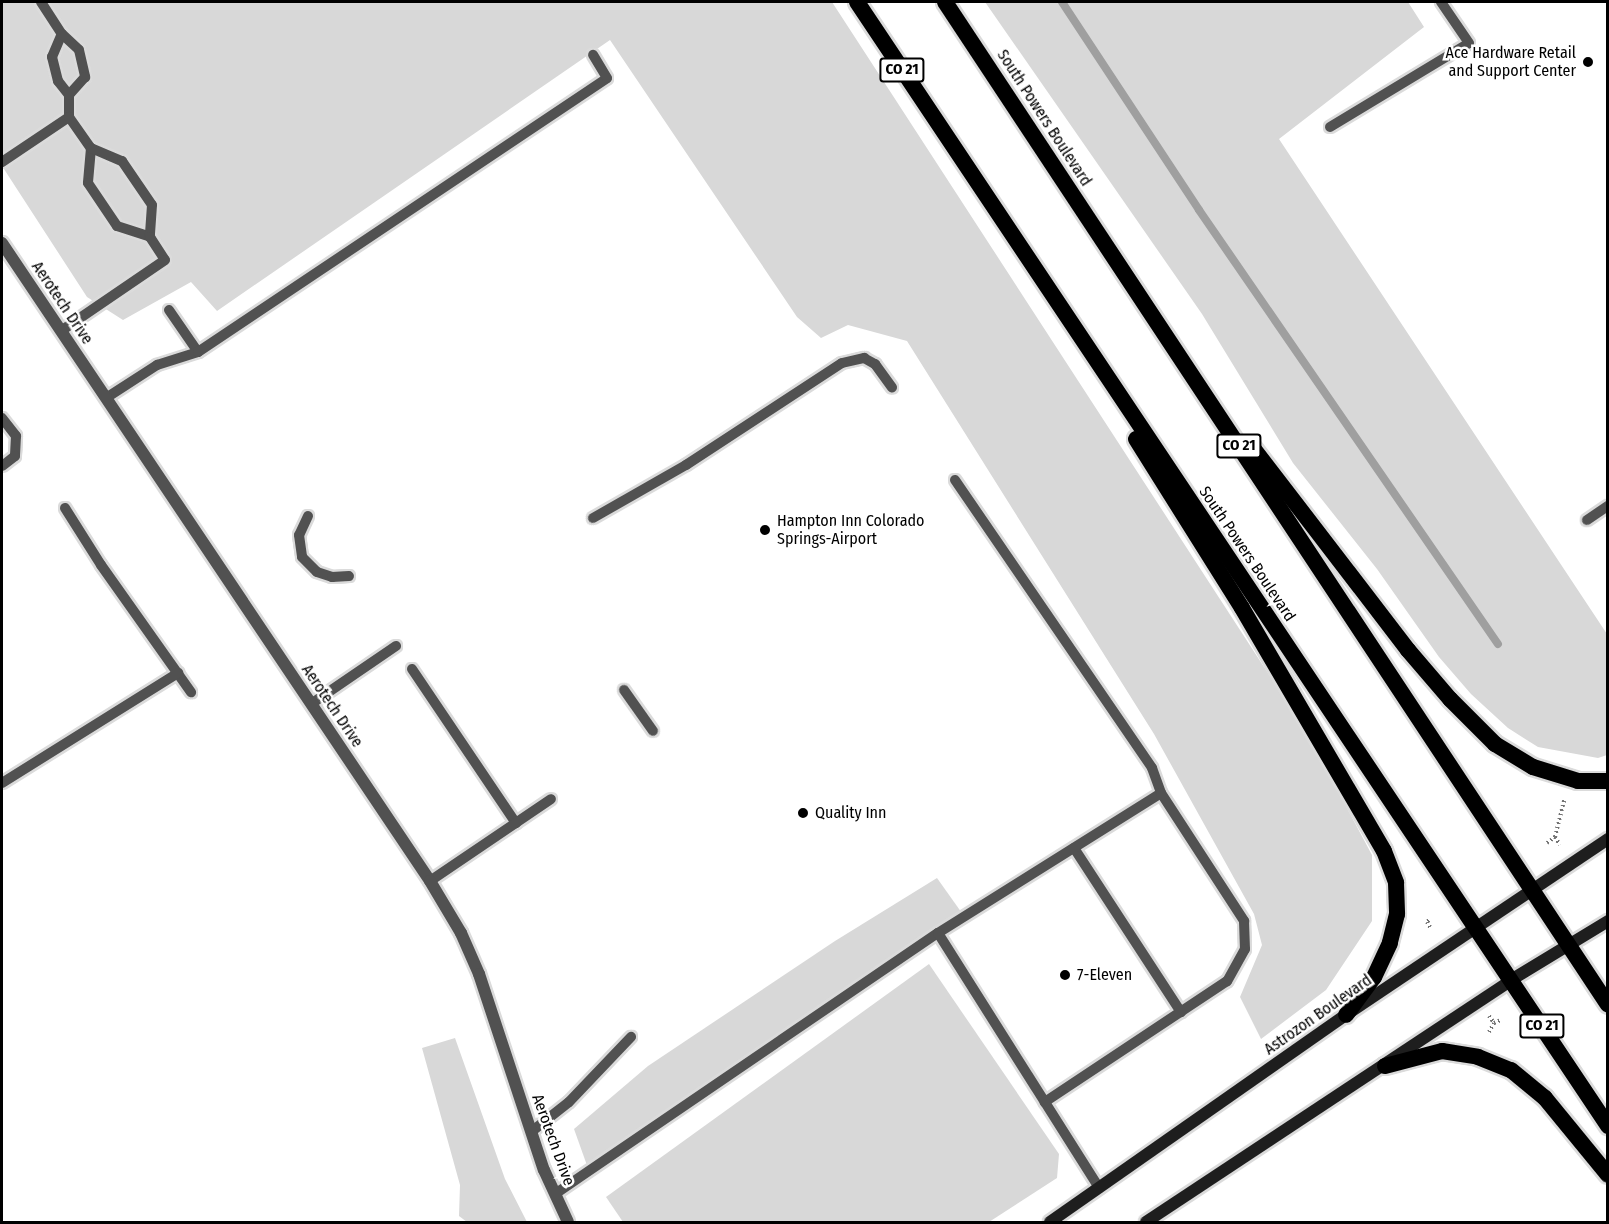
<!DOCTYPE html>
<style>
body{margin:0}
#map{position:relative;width:1609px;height:1224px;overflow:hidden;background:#fff;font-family:"Fira Sans Condensed",sans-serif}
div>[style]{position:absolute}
.green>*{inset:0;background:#d8d8d8}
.stream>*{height:8px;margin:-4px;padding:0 4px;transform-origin:4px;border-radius:4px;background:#9f9f9f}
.path>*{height:4px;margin-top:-2px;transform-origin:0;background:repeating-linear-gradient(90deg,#737373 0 1.5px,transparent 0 4.5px)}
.roads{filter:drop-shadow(2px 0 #dbdbdb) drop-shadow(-2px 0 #dbdbdb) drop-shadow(0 2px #dbdbdb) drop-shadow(0 -2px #dbdbdb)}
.service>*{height:10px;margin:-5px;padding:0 5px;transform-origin:5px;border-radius:5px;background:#515151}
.minor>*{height:12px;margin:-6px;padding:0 6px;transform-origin:6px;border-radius:6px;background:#515151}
.secondary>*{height:12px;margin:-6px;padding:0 6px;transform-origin:6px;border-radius:6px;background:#1e1e1e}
.trunk>*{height:16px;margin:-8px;padding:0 8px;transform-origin:8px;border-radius:8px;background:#000}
.dots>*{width:16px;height:16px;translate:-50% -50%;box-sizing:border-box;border:3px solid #fff;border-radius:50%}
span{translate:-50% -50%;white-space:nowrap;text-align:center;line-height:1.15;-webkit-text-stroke:5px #fff;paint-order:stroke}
.shield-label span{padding:2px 4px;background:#fff;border:2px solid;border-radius:4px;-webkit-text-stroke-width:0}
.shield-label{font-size:15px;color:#000;font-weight:700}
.poi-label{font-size:16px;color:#000}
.right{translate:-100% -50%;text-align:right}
.left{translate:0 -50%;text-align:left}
.street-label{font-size:16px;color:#000}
.frame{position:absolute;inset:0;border:3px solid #000;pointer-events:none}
</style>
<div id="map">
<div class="green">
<div style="clip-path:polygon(2px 2px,832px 2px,1307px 733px,1372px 855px,1372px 921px,1326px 990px,1261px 1039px,1240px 997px,1262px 945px,1254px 914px,1154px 734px,907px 341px,848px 325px,821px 338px,797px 317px,610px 40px,217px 311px,191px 282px,123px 320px,87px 297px,2px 166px)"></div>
<div style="clip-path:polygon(985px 2px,1408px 2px,1424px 27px,1279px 139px,1607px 634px,1607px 755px,1598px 758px,1538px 747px,1508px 728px,1471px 694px,1439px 657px,1377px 569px,1293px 463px,1202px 314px)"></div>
<div style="clip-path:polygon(937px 878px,964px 916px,589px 1171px,574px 1129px,648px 1066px,835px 941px)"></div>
<div style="clip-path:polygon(929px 964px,1059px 1154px,1057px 1178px,989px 1222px,623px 1222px,606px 1197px)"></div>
<div style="clip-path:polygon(455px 1038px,505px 1179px,527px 1222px,467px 1222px,459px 1216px,460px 1185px,422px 1048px)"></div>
</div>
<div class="stream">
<div style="left:1062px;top:2px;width:249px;rotate:56.6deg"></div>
<div style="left:1199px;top:210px;width:527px;rotate:55.44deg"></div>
</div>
<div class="path">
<div style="left:1555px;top:837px;width:38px;rotate:-76deg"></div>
<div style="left:1547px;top:843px;width:10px;rotate:-37deg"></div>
<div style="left:1555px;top:837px;width:9px;rotate:58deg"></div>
<div style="left:1429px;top:920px;width:3px;rotate:135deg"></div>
<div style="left:1427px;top:922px;width:6px;rotate:59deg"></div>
<div style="left:1489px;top:1016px;width:9px;rotate:54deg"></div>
<div style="left:1494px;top:1023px;width:8px;rotate:-23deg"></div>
<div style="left:1489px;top:1032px;width:10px;rotate:-61deg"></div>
</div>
<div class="roads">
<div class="service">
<div style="left:41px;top:2px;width:38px;rotate:57deg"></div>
<div style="left:69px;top:117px;width:22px;rotate:-90deg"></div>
<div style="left:69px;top:95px;width:18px;rotate:-128deg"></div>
<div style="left:58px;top:81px;width:25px;rotate:-104deg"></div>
<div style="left:52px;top:57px;width:25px;rotate:-67deg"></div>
<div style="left:62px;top:34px;width:23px;rotate:43deg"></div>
<div style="left:79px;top:50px;width:28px;rotate:77deg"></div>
<div style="left:85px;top:77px;width:24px;rotate:132deg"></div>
<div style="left:1330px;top:127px;width:162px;rotate:-31.1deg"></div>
<div style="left:1469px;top:43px;width:50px;rotate:-124.3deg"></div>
<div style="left:91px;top:148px;width:35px;rotate:95deg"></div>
<div style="left:88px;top:183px;width:52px;rotate:56deg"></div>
<div style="left:117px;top:226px;width:35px;rotate:18deg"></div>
<div style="left:2px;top:162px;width:81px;rotate:-33.9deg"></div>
<div style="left:69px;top:117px;width:38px;rotate:55deg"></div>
<div style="left:91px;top:148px;width:34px;rotate:23deg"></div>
<div style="left:122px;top:161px;width:53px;rotate:55.7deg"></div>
<div style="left:152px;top:205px;width:32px;rotate:94deg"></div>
<div style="left:150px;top:237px;width:27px;rotate:57deg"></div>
<div style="left:165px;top:260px;width:126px;rotate:145.7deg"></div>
<div style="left:169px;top:310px;width:51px;rotate:55.4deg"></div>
<div style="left:106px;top:398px;width:61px;rotate:-32.9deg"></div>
<div style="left:157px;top:365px;width:43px;rotate:-17.6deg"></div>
<div style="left:198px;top:352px;width:492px;rotate:-33.8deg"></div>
<div style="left:607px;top:78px;width:27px;rotate:-121deg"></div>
<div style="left:2px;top:418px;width:23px;rotate:52deg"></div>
<div style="left:16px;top:436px;width:20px;rotate:93deg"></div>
<div style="left:15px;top:456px;width:16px;rotate:142deg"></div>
<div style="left:955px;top:480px;width:349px;rotate:55.6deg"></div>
<div style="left:1152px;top:768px;width:27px;rotate:70deg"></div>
<div style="left:65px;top:508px;width:67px;rotate:57.7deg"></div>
<div style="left:101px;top:565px;width:156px;rotate:54.7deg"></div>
<div style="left:308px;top:516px;width:21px;rotate:115deg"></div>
<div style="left:299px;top:535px;width:22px;rotate:82deg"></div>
<div style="left:302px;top:557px;width:21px;rotate:45deg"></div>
<div style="left:317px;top:572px;width:16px;rotate:18deg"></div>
<div style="left:332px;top:577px;width:17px;rotate:-3deg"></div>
<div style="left:593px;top:518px;width:107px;rotate:-29.7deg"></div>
<div style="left:686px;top:465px;width:186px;rotate:-33.2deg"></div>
<div style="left:842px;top:363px;width:23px;rotate:-13deg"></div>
<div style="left:864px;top:358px;width:13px;rotate:29deg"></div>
<div style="left:875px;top:364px;width:29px;rotate:54deg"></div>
<div style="left:1587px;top:520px;width:25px;rotate:-34deg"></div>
<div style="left:412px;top:669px;width:186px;rotate:56deg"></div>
<div style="left:624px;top:690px;width:50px;rotate:54.7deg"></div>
<div style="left:311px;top:704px;width:103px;rotate:-34.3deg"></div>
<div style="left:2px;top:783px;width:208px;rotate:-32deg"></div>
<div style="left:1074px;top:848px;width:196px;rotate:56.9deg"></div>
<div style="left:430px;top:881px;width:146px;rotate:-34.1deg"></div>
<div style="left:938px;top:933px;width:263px;rotate:-32.1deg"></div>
<div style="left:1161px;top:793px;width:153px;rotate:57deg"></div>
<div style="left:1244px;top:921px;width:28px;rotate:88deg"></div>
<div style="left:1245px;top:949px;width:37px;rotate:119deg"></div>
<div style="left:1227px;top:981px;width:219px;rotate:146.4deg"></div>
<div style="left:531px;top:1132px;width:48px;rotate:-38.3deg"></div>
<div style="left:569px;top:1102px;width:90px;rotate:-46.4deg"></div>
<div style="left:555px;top:1194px;width:463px;rotate:-34.3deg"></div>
<div style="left:938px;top:933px;width:302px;rotate:57.7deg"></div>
</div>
<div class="minor">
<div style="left:2px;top:243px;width:768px;rotate:56.14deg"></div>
<div style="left:430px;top:881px;width:61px;rotate:59.2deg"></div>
<div style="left:461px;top:933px;width:45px;rotate:66.3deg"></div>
<div style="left:479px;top:974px;width:206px;rotate:71.7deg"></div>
<div style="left:544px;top:1170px;width:57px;rotate:65.2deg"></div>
</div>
<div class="secondary">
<div style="left:1050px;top:1222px;width:361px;rotate:-35deg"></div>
<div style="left:1346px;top:1015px;width:316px;rotate:-33.9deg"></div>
<div style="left:1146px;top:1222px;width:438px;rotate:-33.5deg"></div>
<div style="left:1511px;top:980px;width:114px;rotate:-31.3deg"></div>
</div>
<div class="trunk">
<div style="left:857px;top:2px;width:1352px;rotate:56.25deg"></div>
<div style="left:945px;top:2px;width:1202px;rotate:56.53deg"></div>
<div style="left:1136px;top:439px;width:199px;rotate:57.9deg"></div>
<div style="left:1242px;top:608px;width:281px;rotate:59.7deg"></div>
<div style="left:1384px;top:851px;width:34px;rotate:69deg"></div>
<div style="left:1396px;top:883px;width:31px;rotate:88deg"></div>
<div style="left:1397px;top:914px;width:30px;rotate:104deg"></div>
<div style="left:1390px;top:943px;width:38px;rotate:115deg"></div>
<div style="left:1374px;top:977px;width:47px;rotate:126.4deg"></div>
<div style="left:1250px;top:444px;width:260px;rotate:52.5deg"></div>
<div style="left:1408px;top:650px;width:65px;rotate:49.4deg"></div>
<div style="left:1450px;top:699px;width:64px;rotate:45deg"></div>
<div style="left:1495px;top:744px;width:44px;rotate:31.2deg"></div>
<div style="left:1533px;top:767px;width:47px;rotate:17.3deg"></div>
<div style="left:1578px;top:781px;width:30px"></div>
<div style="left:1385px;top:1066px;width:59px;rotate:-14.7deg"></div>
<div style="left:1442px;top:1051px;width:36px;rotate:9deg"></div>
<div style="left:1478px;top:1057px;width:35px;rotate:22deg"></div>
<div style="left:1511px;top:1070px;width:44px;rotate:39.5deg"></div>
<div style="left:1545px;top:1098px;width:99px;rotate:50.7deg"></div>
</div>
</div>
<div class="dots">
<div style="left:1588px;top:62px;background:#000"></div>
<div style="left:765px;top:530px;background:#000"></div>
<div style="left:803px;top:813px;background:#000"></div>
<div style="left:1065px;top:975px;background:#000"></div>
</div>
<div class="shield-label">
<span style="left:902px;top:70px">CO 21</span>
<span style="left:1239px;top:446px">CO 21</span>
<span style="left:1542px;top:1026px">CO 21</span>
</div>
<div class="poi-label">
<span class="right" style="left:1576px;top:62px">Ace Hardware Retail<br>and Support Center</span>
<span class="left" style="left:777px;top:530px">Hampton Inn Colorado<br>Springs-Airport</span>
<span class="left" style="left:815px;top:813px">Quality Inn</span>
<span class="left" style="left:1077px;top:975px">7-Eleven</span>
</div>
<div class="street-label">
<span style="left:1044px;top:118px;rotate:57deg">South Powers Boulevard</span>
<span style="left:62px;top:303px;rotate:56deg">Aerotech Drive</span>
<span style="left:1247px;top:554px;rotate:56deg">South Powers Boulevard</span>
<span style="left:332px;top:706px;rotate:56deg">Aerotech Drive</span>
<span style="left:1318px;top:1015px;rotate:-35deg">Astrozon Boulevard</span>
<span style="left:553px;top:1140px;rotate:70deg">Aerotech Drive</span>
</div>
<div class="frame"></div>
</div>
